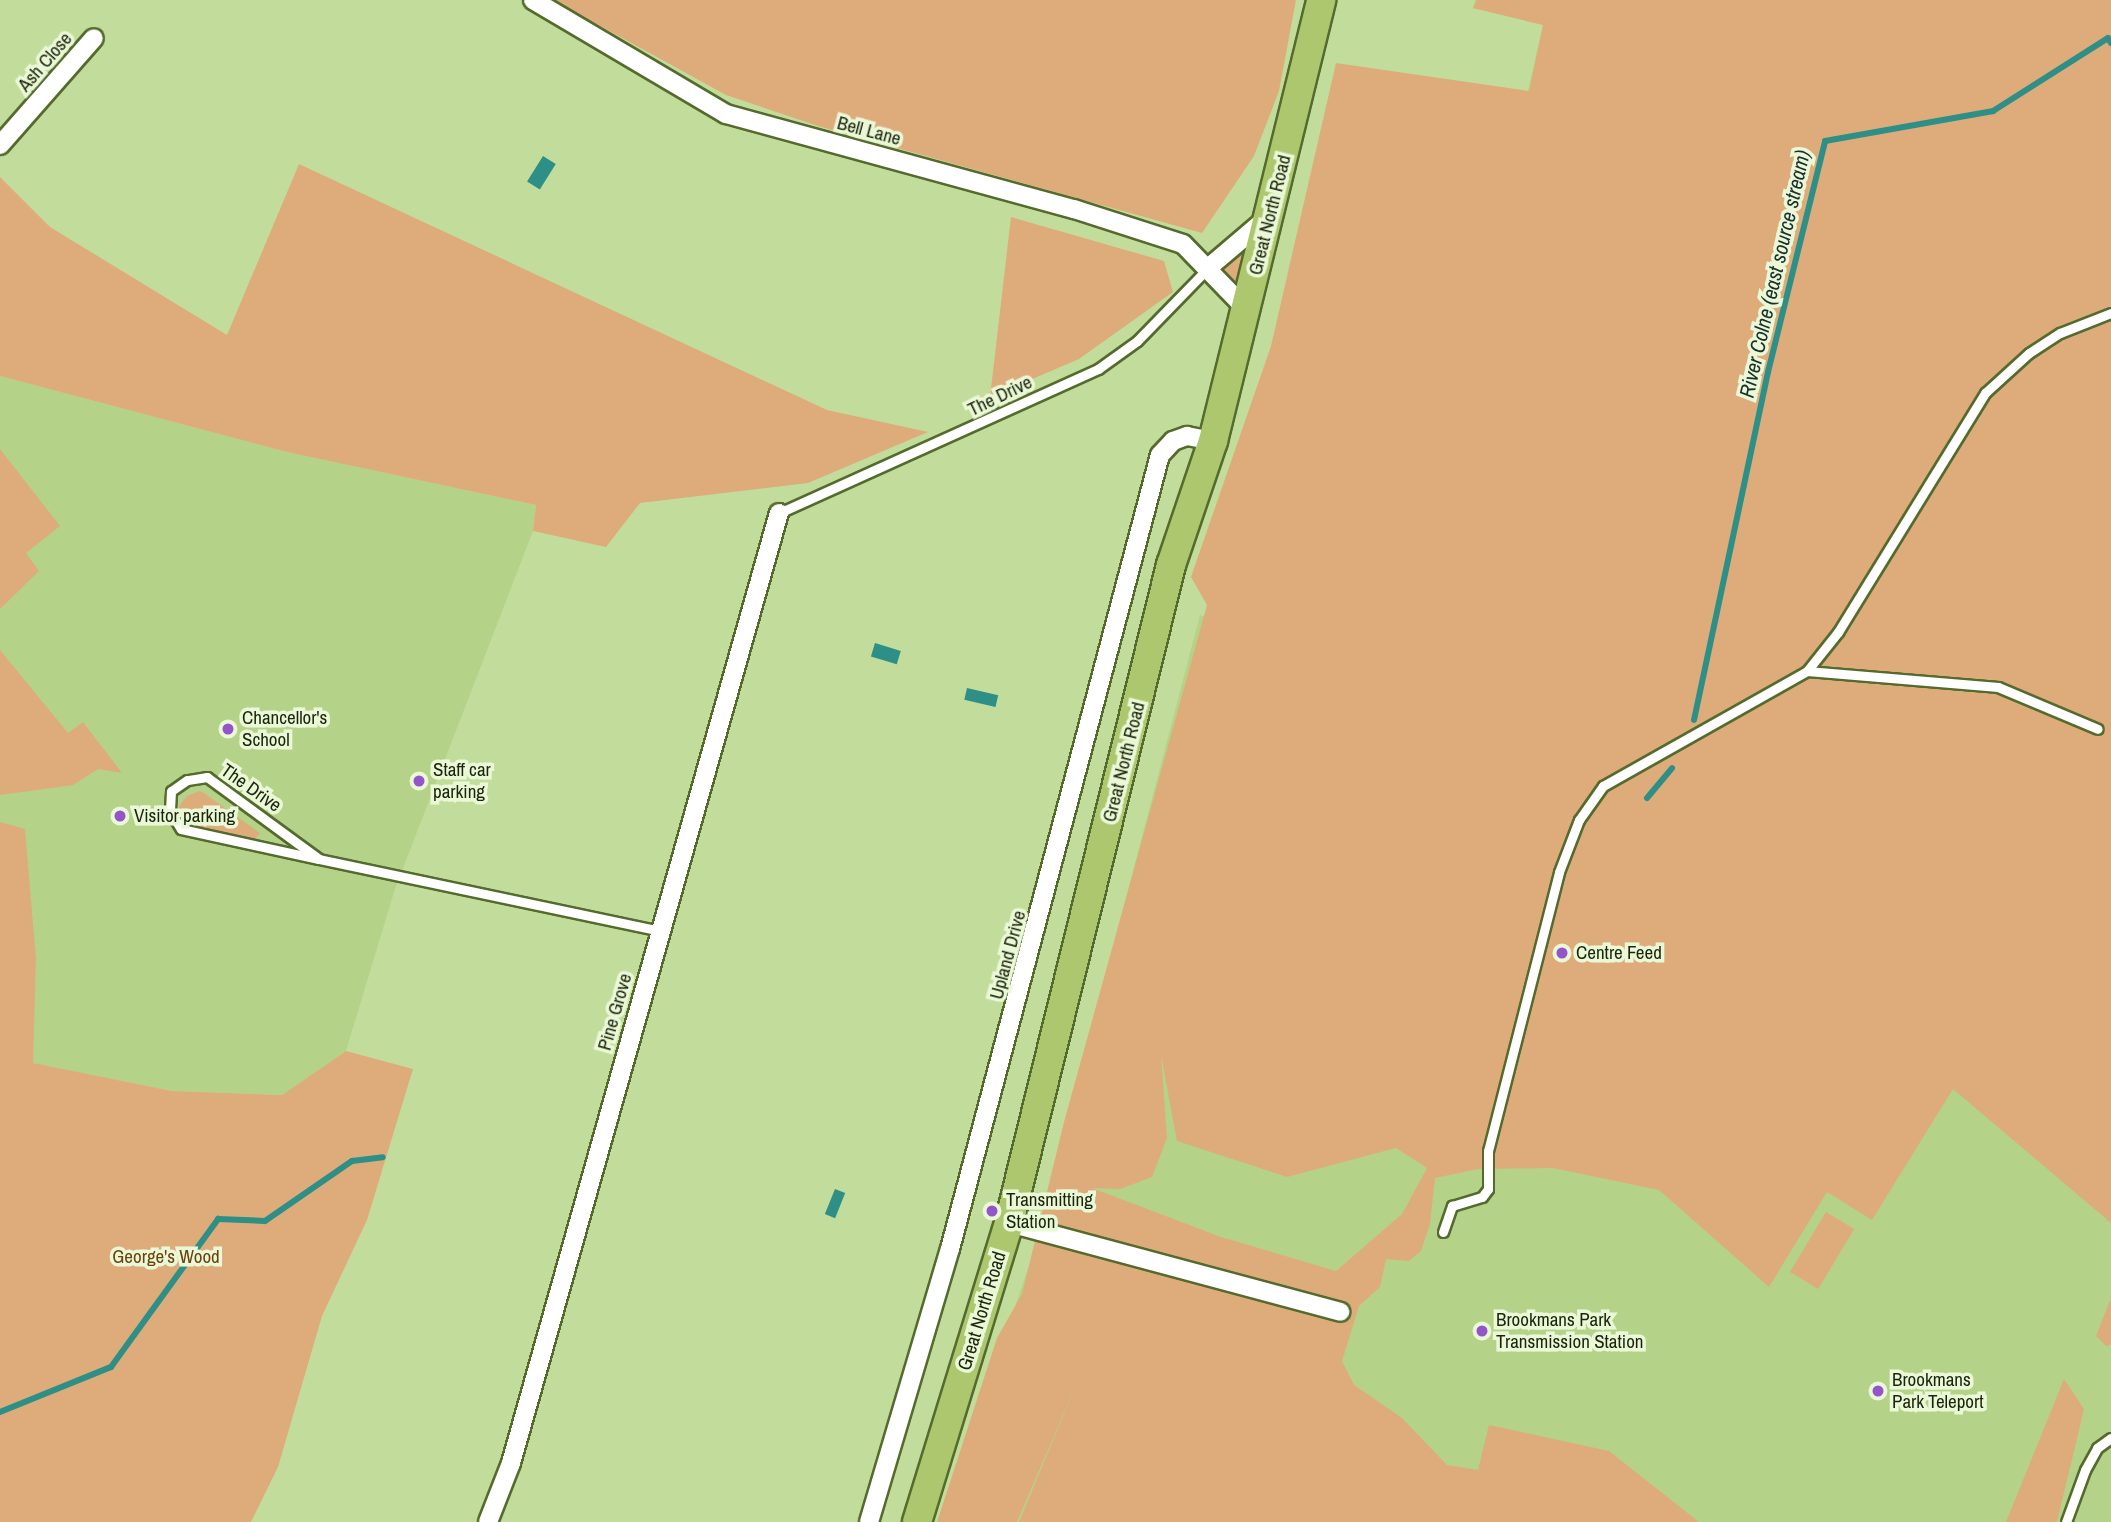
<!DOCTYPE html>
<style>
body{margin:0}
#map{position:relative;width:2111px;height:1522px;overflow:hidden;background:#c2dd9b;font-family:"Archivo Narrow",sans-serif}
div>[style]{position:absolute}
.built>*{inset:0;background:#b5d289}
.green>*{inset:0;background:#deac7a;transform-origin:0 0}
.water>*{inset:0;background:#2d8f86;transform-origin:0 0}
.stream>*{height:6px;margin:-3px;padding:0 3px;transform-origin:3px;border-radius:3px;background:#2d8f86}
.roads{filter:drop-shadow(2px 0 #546b2d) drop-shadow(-2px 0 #546b2d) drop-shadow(0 2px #546b2d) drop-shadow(0 -2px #546b2d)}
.service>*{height:9px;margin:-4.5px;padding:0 4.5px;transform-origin:4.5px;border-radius:4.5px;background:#fff}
.minor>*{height:18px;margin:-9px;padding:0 9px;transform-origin:9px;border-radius:9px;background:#fff}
.primary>*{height:28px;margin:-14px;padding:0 14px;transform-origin:14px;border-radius:14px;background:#adc76f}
.dots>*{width:19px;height:19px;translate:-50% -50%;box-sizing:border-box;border:4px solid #eaf8d7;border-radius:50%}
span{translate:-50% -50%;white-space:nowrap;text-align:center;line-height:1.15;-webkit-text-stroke:7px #eaf8d7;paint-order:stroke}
.street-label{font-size:19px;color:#1c250c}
.poi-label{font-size:19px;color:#1c250c}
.left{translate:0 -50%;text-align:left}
.park-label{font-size:19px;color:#6b410c}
.water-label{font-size:21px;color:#1a302d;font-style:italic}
</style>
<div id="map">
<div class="built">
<div style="clip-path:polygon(1475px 0,2075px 0,2111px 47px,2111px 1333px,2107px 1346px,2111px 1345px,2111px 1522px,941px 1522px,1032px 1257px,1200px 615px,1392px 685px,1543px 25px,1473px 8px)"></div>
<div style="clip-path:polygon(0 376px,287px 452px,536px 505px,533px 531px,395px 889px,346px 1051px,282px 1095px,172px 1091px,32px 1063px,36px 959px,0 822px)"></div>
</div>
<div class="green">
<div style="clip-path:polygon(553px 0,1296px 0,1279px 91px,1254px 156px,1202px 233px,818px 126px,726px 95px)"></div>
<div style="clip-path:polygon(evenodd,1477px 0,2111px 0,2111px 1223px,1953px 1089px,1872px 1220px,1827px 1192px,1769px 1287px,1659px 1190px,1553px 1168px,1478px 1169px,1435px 1178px,1430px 1224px,1421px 1251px,1409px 1261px,1386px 1259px,1380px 1287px,1359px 1306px,1342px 1361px,1354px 1385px,1402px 1418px,1447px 1465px,1478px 1470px,1489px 1425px,1609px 1451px,1699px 1522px,1019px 1522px,1076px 1385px,1017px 1522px,937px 1522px,997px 1338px,1022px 1294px,1064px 1122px,1207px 605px,1191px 577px,1271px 346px,1336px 63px,1529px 91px,1543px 25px,1473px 8px,1477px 0,1161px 1055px,1177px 1141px,1287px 1177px,1396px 1148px,1427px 1168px,1402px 1214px,1336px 1271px,1221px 1237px,1092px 1188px,1120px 1189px,1152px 1177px,1167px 1138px,1161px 1055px)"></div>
<div style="clip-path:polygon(299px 164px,827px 410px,928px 432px,808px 483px,640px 503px,606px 547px,533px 531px,536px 505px,287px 452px,0 376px,0 177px,50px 227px,227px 335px)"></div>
<div style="clip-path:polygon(1011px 217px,1164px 261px,1173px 292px,1079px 359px,990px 397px)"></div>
<div style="clip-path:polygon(1248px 243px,1237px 289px,1221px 267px)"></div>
<div style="clip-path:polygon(0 449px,60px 526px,26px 553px,39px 571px,0 609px)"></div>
<div style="clip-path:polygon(0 650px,68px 733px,83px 722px,122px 773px,98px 769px,73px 785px,0 795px)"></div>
<div style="clip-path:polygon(199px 791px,204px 793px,260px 833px,254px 840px,188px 826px,179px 806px,187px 796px)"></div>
<div style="clip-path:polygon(0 822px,25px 829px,36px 959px,33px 1063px,172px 1091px,282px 1095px,346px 1051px,413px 1069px,367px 1220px,322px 1316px,278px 1467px,251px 1522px,0 1522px)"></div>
<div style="left:1826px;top:1212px;width:33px;height:70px;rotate:31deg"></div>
<div style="clip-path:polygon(2111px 1298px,2111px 1345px,2106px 1346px,2096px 1336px)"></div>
<div style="clip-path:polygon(2064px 1379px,2084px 1409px,2057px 1522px,2006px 1522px)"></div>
</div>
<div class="water">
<div style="left:543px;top:156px;width:15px;height:30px;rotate:32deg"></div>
<div style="left:875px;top:643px;width:27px;height:14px;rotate:17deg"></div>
<div style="left:967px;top:688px;width:32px;height:12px;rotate:13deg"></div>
<div style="left:835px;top:1189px;width:11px;height:27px;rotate:22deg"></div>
</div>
<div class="stream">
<div style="left:1694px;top:720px;width:356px;rotate:-78deg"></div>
<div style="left:1768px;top:372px;width:238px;rotate:-76.1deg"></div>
<div style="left:1825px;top:141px;width:171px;rotate:-10.1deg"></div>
<div style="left:1993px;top:111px;width:136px;rotate:-32.4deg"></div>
<div style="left:2108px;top:38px;width:6px;rotate:59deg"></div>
<div style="left:1647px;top:798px;width:39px;rotate:-50deg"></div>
<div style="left:0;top:1412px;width:120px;rotate:-22.1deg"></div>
<div style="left:111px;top:1367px;width:183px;rotate:-54.1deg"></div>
<div style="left:218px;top:1219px;width:47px;rotate:2.4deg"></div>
<div style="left:265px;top:1221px;width:106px;rotate:-34.6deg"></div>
<div style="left:352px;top:1161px;width:31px;rotate:-7deg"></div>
</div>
<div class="roads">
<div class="service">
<div style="left:779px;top:513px;width:350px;rotate:-24.3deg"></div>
<div style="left:1098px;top:369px;width:48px;rotate:-35.7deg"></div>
<div style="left:1137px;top:341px;width:100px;rotate:-45.8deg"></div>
<div style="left:1807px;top:671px;width:192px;rotate:4.8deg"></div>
<div style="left:1998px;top:687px;width:108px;rotate:22.8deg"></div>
<div style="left:319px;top:859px;width:139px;rotate:-143.8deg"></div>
<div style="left:207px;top:777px;width:20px;rotate:171deg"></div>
<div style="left:187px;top:780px;width:19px;rotate:145deg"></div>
<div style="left:171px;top:791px;width:20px;rotate:93deg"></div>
<div style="left:170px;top:811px;width:21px;rotate:59deg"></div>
<div style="left:181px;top:829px;width:141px;rotate:12.3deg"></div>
<div style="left:319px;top:859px;width:349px;rotate:11.9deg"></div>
<div style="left:1443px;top:1232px;width:28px;rotate:-71deg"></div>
<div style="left:1452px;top:1206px;width:31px;rotate:-17deg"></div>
<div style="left:1482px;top:1197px;width:10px;rotate:-53deg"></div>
<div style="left:1488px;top:1189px;width:38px;rotate:-90deg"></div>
<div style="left:1488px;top:1151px;width:288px;rotate:-75.7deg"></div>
<div style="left:1559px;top:872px;width:56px;rotate:-69deg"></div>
<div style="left:1579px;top:820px;width:42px;rotate:-54.8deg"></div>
<div style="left:1603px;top:786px;width:234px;rotate:-29.4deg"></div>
<div style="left:1807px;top:671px;width:50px;rotate:-51.5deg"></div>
<div style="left:1838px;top:632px;width:281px;rotate:-58.4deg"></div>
<div style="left:1985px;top:393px;width:59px;rotate:-42.3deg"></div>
<div style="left:2029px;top:353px;width:37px;rotate:-33deg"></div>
<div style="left:2060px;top:333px;width:55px;rotate:-21.4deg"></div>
<div style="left:2066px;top:1522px;width:55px;rotate:-69.9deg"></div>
<div style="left:2085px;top:1470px;width:25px;rotate:-61deg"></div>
<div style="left:2097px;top:1448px;width:17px;rotate:-36deg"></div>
</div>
<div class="minor">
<div style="left:533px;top:0;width:224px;rotate:30.6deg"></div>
<div style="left:726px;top:114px;width:361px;rotate:15.3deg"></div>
<div style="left:1074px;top:209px;width:114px;rotate:17.8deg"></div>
<div style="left:1183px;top:244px;width:91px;rotate:45.9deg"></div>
<div style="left:0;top:145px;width:142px;rotate:-48.7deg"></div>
<div style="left:1208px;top:268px;width:77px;rotate:-40.3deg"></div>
<div style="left:1009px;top:1223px;width:343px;rotate:15deg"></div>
<div style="left:488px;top:1522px;width:63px;rotate:-68.7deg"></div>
<div style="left:511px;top:1463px;width:987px;rotate:-74.25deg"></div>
<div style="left:869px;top:1522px;width:285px;rotate:-73.5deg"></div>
<div style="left:950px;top:1249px;width:821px;rotate:-75.19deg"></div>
<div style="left:1160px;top:455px;width:19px;rotate:-47deg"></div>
<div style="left:1173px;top:441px;width:15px;rotate:-20deg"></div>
<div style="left:1187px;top:436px;width:26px;rotate:11deg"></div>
</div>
<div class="primary">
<div style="left:917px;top:1522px;width:313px;rotate:-72.9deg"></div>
<div style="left:1009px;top:1223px;width:678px;rotate:-76.17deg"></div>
<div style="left:1171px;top:565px;width:131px;rotate:-71.3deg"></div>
<div style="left:1213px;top:441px;width:454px;rotate:-76.2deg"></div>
</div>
</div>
<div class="dots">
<div style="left:228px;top:729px;background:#9454ca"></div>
<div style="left:419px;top:781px;background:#9454ca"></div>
<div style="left:120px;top:816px;background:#9454ca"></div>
<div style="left:1562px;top:953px;background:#9454ca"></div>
<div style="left:992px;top:1211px;background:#9454ca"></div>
<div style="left:1482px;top:1331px;background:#9454ca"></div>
<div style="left:1878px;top:1391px;background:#9454ca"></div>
</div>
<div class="street-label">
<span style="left:45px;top:62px;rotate:-49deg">Ash Close</span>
<span style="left:869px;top:131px;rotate:15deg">Bell Lane</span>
<span style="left:1270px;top:215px;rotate:-76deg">Great North Road</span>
<span style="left:1000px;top:396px;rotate:-26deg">The Drive</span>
<span style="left:1124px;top:762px;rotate:-76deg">Great North Road</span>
<span style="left:251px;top:788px;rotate:35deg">The Drive</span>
<span style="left:1008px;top:955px;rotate:-75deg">Upland Drive</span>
<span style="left:615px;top:1012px;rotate:-74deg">Pine Grove</span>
<span style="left:982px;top:1311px;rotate:-73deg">Great North Road</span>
</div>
<div class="poi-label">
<span class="left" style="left:242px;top:729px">Chancellor's<br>School</span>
<span class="left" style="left:433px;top:781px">Staff car<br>parking</span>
<span class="left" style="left:134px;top:816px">Visitor parking</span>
<span class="left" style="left:1576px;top:953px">Centre Feed</span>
<span class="left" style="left:1006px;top:1211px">Transmitting<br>Station</span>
<span class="left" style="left:1496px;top:1331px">Brookmans Park<br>Transmission Station</span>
<span class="left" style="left:1892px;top:1391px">Brookmans<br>Park Teleport</span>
</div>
<div class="park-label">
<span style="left:166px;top:1257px">George's Wood</span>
</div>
<div class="water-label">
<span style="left:1775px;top:274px;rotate:-77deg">River Colne (east source stream)</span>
</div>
</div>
